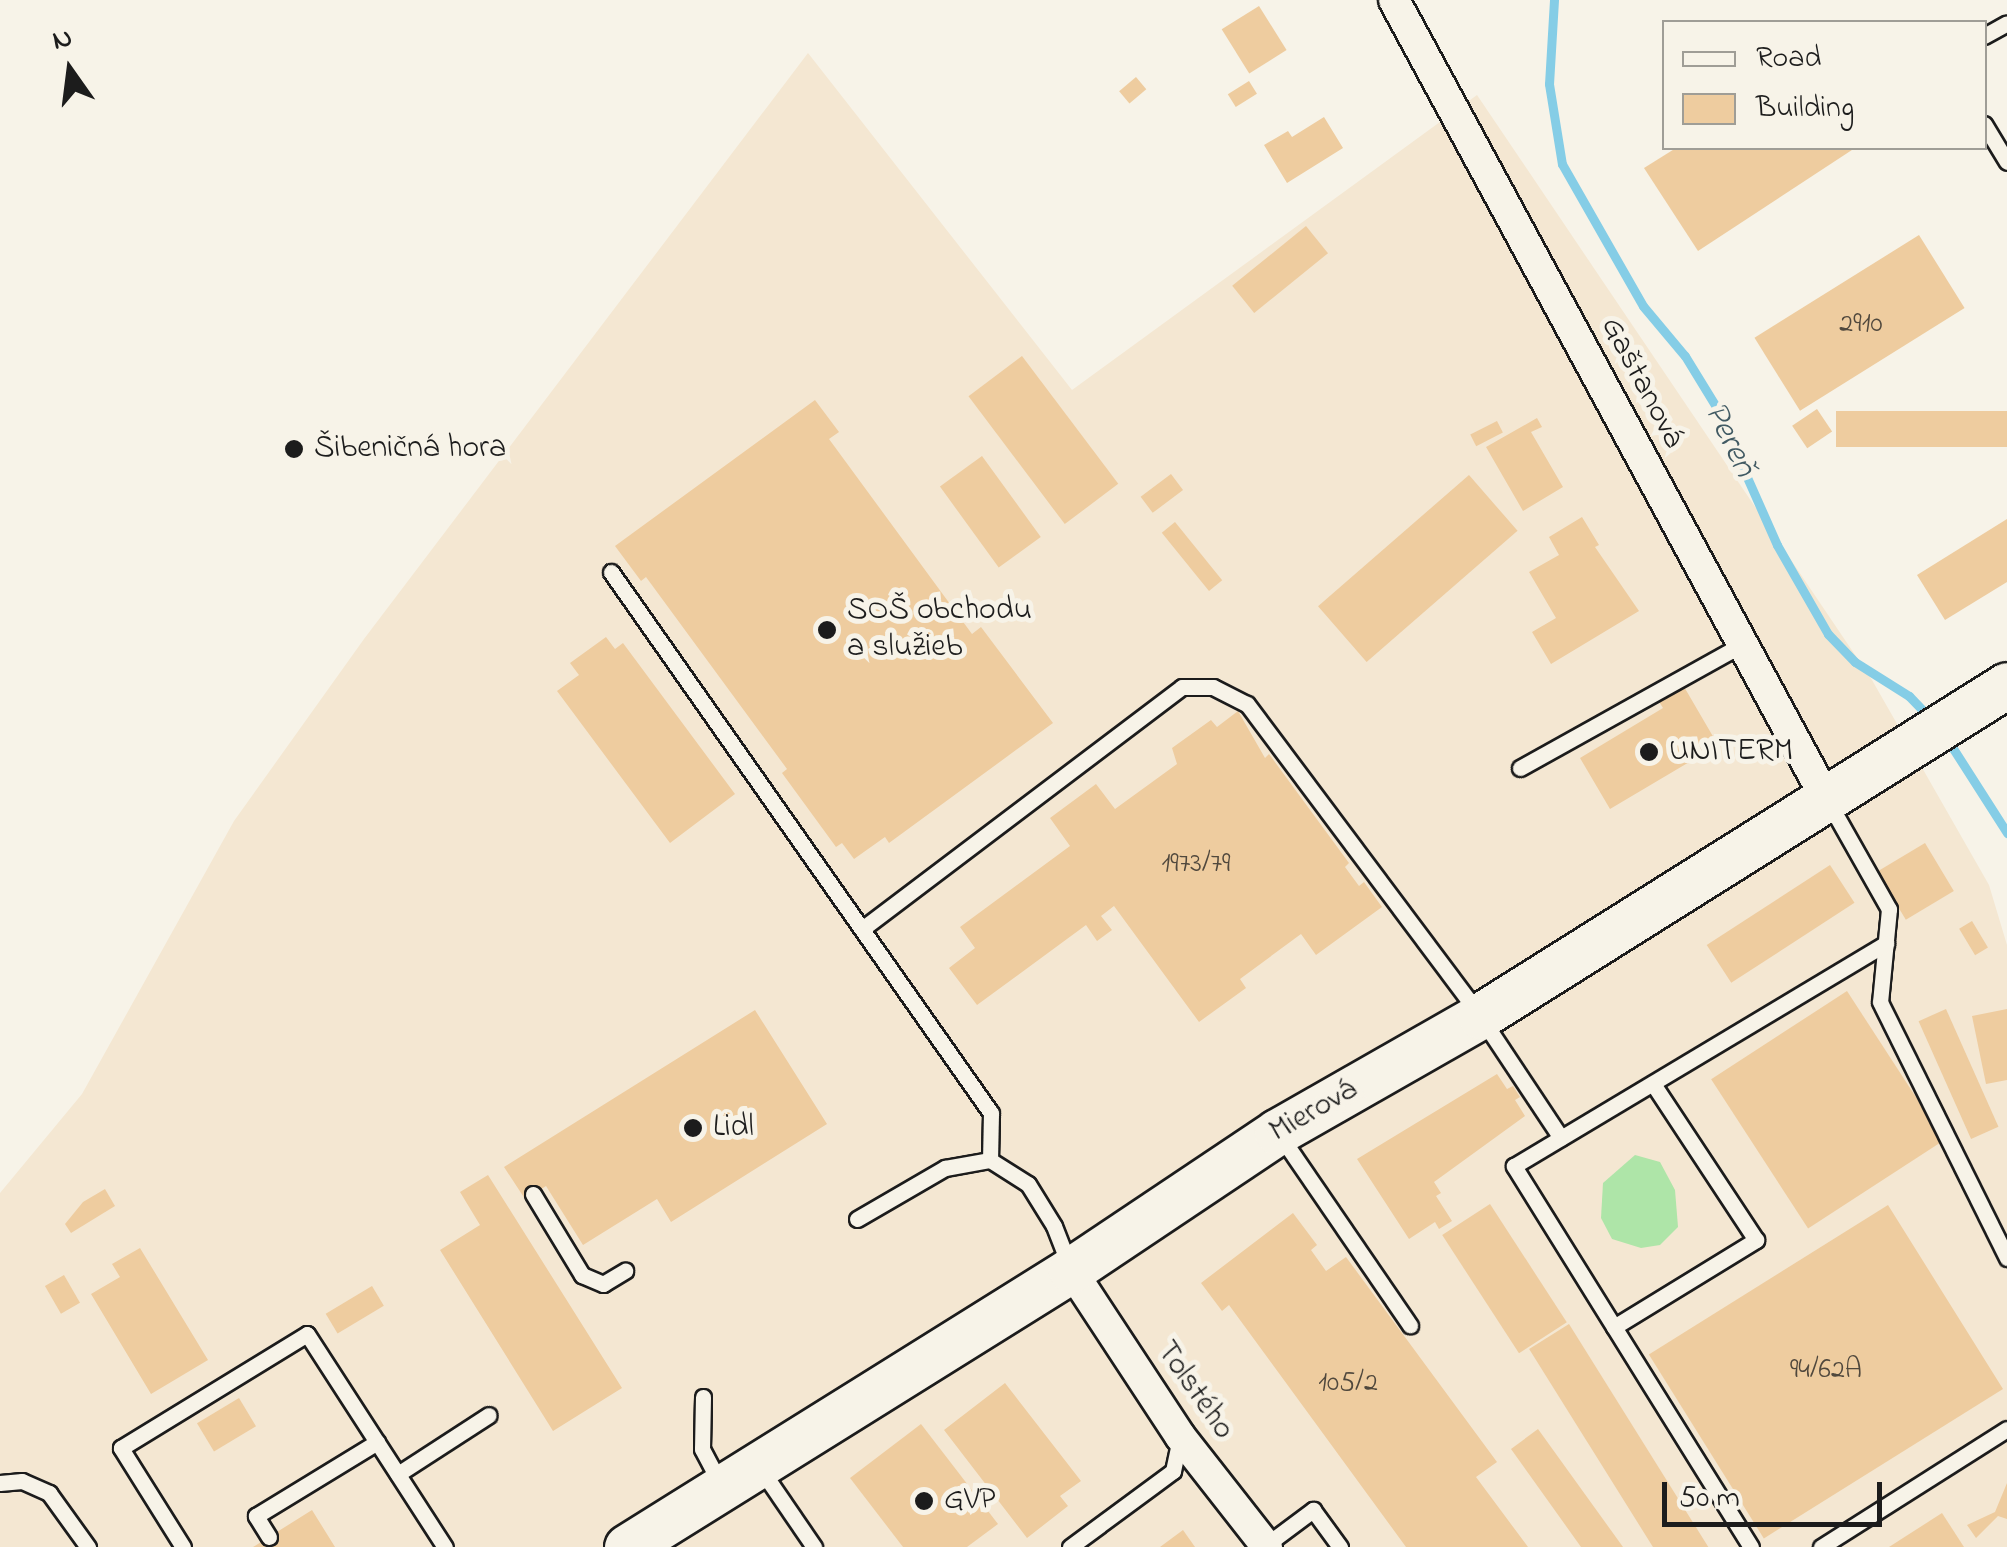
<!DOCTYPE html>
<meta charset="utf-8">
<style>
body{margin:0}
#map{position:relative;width:2007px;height:1547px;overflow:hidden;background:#f7f3e8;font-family:"Indie Flower",sans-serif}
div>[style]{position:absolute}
.built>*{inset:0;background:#f4e7d2}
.green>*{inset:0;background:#aee5a8}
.stream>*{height:9px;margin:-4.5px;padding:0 4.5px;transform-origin:4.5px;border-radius:4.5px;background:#85cde6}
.building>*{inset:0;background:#eecc9f;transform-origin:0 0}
.roads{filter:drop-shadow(2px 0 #1c1c1c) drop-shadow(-2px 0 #1c1c1c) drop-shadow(0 2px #1c1c1c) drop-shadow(0 -2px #1c1c1c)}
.service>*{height:15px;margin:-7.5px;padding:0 7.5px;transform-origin:7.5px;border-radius:7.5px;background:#f7f3e8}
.minor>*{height:30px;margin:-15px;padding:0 15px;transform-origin:15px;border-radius:15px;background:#f7f3e8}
.primary>*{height:45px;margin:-22.5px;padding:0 22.5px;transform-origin:22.5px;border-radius:22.5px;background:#f7f3e8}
.dots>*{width:28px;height:28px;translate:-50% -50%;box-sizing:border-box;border:5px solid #f7f3e8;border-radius:50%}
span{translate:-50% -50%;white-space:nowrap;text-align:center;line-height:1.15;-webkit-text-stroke:10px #f7f3e8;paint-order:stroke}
.number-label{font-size:28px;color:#50483d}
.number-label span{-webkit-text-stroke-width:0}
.street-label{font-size:32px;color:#1c1c1c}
.poi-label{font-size:32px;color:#1c1c1c}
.left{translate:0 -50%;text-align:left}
.water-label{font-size:35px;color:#415a63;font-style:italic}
.legend{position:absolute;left:1662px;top:20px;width:325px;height:130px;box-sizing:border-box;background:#f7f3e8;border:2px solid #9f9d96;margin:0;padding:12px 18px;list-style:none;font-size:30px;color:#1c1c1c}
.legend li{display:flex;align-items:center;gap:20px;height:50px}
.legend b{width:50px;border:2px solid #9f9d96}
.north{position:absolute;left:20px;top:20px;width:100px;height:100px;-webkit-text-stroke:8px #f7f3e8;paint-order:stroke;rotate:346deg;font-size:28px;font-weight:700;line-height:40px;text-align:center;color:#1c1c1c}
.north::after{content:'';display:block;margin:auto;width:35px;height:45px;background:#1c1c1c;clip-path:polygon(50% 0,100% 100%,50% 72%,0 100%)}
.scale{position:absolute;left:1662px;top:1482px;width:220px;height:45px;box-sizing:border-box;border:5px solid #1c1c1c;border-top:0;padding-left:12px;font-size:30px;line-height:35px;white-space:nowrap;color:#1c1c1c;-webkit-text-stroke:8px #f7f3e8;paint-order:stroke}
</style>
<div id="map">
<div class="built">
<div style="clip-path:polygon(808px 53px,1072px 390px,1477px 95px,1872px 680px,1989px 885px,2007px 945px,2007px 1547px,0 1547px,0 1193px,82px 1094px,234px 821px,364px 639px)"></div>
</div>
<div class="green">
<div style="clip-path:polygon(1635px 1155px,1660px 1162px,1675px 1190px,1678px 1227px,1660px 1245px,1641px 1248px,1612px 1239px,1601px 1218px,1603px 1183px)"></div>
</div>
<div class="stream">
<div style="left:1554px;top:0;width:84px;rotate:93.4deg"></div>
<div style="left:1549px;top:84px;width:81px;rotate:80.8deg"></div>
<div style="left:1562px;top:164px;width:163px;rotate:60.3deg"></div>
<div style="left:1643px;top:306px;width:65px;rotate:50deg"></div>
<div style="left:1685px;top:356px;width:57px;rotate:58.5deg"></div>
<div style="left:1715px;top:405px;width:153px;rotate:66.1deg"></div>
<div style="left:1777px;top:545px;width:103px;rotate:60.2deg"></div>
<div style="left:1828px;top:634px;width:39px;rotate:46deg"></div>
<div style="left:1855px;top:662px;width:64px;rotate:32.2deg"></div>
<div style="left:1909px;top:696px;width:32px;rotate:46deg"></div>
<div style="left:1947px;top:739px;width:112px;rotate:57.4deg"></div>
</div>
<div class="building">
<div style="left:1259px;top:6px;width:52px;height:44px;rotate:58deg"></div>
<div style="left:1136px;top:77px;width:16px;height:22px;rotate:50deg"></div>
<div style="left:1249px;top:81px;width:15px;height:25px;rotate:58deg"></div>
<div style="clip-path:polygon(1324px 117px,1343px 148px,1287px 183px,1264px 145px,1288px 131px,1292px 137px)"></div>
<div style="clip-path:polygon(1676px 148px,1855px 148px,1698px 251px,1644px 168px)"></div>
<div style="left:1306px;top:226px;width:35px;height:95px;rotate:51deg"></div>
<div style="left:1919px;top:235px;width:86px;height:194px;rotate:58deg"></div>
<div style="left:1022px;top:356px;width:160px;height:67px;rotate:53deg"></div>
<div style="clip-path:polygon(815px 400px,839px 432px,829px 439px,972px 634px,981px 627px,1053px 723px,889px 843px,885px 837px,854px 859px,842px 843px,836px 847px,782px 773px,787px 769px,646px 577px,641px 581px,615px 546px)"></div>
<div style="left:1817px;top:409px;width:27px;height:30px;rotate:56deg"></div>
<div style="left:2007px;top:411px;width:36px;height:171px;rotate:90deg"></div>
<div style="clip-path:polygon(1537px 418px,1542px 427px,1531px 432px,1563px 487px,1523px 511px,1486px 447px)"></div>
<div style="left:1497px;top:421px;width:13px;height:30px;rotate:63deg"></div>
<div style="left:982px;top:456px;width:100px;height:52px;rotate:54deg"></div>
<div style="left:1171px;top:474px;width:20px;height:38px;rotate:53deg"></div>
<div style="left:1469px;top:475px;width:74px;height:200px;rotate:49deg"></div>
<div style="clip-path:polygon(1582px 517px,1599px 545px,1595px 547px,1639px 611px,1551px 664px,1532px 632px,1556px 618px,1529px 572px,1559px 555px,1549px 537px)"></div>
<div style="clip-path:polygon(2007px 519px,2007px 582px,1945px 620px,1917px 575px)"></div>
<div style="left:1175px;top:522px;width:75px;height:17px;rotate:51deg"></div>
<div style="clip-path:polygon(606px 637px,615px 649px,623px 643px,735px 794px,670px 843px,557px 691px,579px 675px,570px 663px)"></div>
<div style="clip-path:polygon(1683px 685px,1718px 745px,1610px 809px,1580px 758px,1663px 708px,1658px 700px)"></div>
<div style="clip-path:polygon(1238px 711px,1265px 758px,1269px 754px,1349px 863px,1345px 867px,1359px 886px,1364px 882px,1382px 907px,1316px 955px,1301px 934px,1240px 979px,1246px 988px,1199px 1022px,1114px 906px,1101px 916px,1112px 930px,1097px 941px,1086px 925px,977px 1005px,949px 968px,975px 948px,960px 927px,1070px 846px,1050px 818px,1096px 784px,1115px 809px,1177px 764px,1172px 748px,1211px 720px,1217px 727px)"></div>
<div style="left:1925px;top:843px;width:56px;height:56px;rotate:59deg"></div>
<div style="left:1830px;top:865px;width:45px;height:147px;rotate:57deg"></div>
<div style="left:1972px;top:921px;width:31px;height:15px;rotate:59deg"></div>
<div style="left:1847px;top:991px;width:178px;height:162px;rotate:57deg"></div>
<div style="left:1946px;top:1009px;width:129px;height:30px;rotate:66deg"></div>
<div style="clip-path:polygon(2007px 1009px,2007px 1080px,1986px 1084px,1972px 1016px)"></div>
<div style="clip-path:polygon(755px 1010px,827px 1124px,671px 1222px,657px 1199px,583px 1245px,546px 1186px,525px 1199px,504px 1167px)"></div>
<div style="clip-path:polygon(1497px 1074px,1507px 1089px,1513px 1086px,1520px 1097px,1515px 1100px,1525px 1116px,1434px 1182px,1441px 1193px,1436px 1196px,1452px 1221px,1439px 1229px,1435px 1222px,1409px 1239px,1357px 1159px)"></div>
<div style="clip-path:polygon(488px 1175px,622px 1388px,553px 1431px,440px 1250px,480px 1225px,460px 1192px)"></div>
<div style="clip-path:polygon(105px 1189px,115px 1206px,71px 1233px,65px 1224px,83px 1202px)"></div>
<div style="left:1490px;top:1204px;width:141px;height:57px;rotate:57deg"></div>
<div style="left:1888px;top:1205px;width:217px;height:282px;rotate:58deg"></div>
<div style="clip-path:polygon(1293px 1213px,1317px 1245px,1311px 1250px,1326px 1271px,1346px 1257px,1497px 1462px,1476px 1477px,1528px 1547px,1406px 1547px,1229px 1305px,1222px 1311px,1201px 1283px)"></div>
<div style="clip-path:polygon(140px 1248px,208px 1360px,151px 1394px,91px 1294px,120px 1277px,112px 1264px)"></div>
<div style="left:64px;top:1275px;width:32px;height:22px;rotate:60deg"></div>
<div style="left:372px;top:1286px;width:23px;height:54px;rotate:59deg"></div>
<div style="left:1569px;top:1324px;width:264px;height:47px;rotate:58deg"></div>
<div style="clip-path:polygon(1005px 1383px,1081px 1481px,1060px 1496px,1068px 1506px,1027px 1538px,944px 1430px)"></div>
<div style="left:239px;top:1398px;width:33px;height:49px;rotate:59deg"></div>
<div style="clip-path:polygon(921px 1424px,998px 1524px,967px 1547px,903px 1547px,850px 1478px)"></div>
<div style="clip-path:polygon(1538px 1429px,1623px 1547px,1581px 1547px,1511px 1449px)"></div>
<div style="clip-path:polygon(2007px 1483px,2007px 1519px,1998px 1516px,1976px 1538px,1967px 1525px,1995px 1512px)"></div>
<div style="clip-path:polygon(312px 1510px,335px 1547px,253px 1547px,269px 1537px)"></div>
<div style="clip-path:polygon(1942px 1513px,1964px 1547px,1889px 1547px)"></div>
<div style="clip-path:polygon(1183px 1530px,1195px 1547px,1160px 1547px)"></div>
</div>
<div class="roads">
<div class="service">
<div style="left:1984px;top:36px;width:26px;rotate:-29deg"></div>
<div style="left:1984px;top:124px;width:44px;rotate:58.8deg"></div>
<div style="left:611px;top:572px;width:661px;rotate:54.92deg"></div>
<div style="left:991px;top:1113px;width:47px;rotate:91.2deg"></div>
<div style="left:1520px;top:768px;width:255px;rotate:-29.1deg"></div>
<div style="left:1829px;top:803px;width:122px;rotate:60.5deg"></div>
<div style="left:1889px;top:909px;width:93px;rotate:95.5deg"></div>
<div style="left:1880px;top:1002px;width:286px;rotate:63.6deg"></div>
<div style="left:862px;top:929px;width:401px;rotate:-37.1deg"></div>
<div style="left:1182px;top:687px;width:31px"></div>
<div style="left:1213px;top:687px;width:38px;rotate:27deg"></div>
<div style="left:1247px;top:704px;width:389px;rotate:53.2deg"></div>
<div style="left:1480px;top:1016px;width:146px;rotate:56.4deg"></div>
<div style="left:1279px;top:1134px;width:232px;rotate:55.6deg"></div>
<div style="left:533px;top:1194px;width:95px;rotate:58.8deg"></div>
<div style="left:582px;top:1275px;width:23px;rotate:23deg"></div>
<div style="left:603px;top:1284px;width:26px;rotate:-31deg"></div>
<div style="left:857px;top:1219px;width:102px;rotate:-30.1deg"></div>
<div style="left:945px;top:1168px;width:46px;rotate:-10.1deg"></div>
<div style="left:990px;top:1160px;width:45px;rotate:32.3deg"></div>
<div style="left:1028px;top:1184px;width:49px;rotate:58.2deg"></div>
<div style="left:1054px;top:1226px;width:44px;rotate:68.7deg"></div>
<div style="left:1614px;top:1327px;width:167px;rotate:-31.5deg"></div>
<div style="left:1756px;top:1240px;width:187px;rotate:-123.4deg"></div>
<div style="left:703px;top:1397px;width:52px;rotate:91.1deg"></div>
<div style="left:702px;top:1449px;width:41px;rotate:62.2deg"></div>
<div style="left:760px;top:1468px;width:96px;rotate:55.6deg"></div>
<div style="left:398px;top:1474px;width:108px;rotate:-33deg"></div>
<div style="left:0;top:1483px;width:22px;rotate:-5deg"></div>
<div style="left:22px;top:1481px;width:30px;rotate:24deg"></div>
<div style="left:49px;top:1493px;width:67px;rotate:54.2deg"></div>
<div style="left:269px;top:1537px;width:25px;rotate:-122deg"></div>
<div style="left:256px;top:1516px;width:142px;rotate:-31.4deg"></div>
<div style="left:1266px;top:1545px;width:59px;rotate:-36.7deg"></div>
<div style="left:1313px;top:1510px;width:46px;rotate:53.9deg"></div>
<div style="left:183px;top:1547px;width:117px;rotate:-122.1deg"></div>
<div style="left:121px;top:1448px;width:218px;rotate:-31.5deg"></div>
<div style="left:307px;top:1334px;width:254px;rotate:57.1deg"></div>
<div style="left:1070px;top:1547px;width:128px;rotate:-36.4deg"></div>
<div style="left:1173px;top:1471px;width:33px;rotate:-78deg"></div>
<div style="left:1751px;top:1547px;width:449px;rotate:-121.9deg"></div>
<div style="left:1514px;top:1166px;width:434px;rotate:-30.9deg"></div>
<div style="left:1821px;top:1547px;width:220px;rotate:-32.4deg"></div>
</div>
<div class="minor">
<div style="left:1394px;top:0;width:910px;rotate:61.58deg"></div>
<div style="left:1071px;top:1270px;width:199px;rotate:56.7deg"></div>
<div style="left:1180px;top:1436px;width:141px;rotate:51.9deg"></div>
</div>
<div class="primary">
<div style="left:627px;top:1547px;width:523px;rotate:-31.96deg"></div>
<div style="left:1071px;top:1270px;width:248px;rotate:-33.8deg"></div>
<div style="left:1277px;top:1132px;width:234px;rotate:-29.7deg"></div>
<div style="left:1480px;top:1016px;width:622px;rotate:-32.13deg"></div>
</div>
</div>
<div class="dots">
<div style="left:294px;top:449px;background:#1c1c1c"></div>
<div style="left:827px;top:630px;background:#1c1c1c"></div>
<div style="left:1649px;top:752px;background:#1c1c1c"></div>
<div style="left:693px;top:1128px;background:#1c1c1c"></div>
<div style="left:924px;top:1501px;background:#1c1c1c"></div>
</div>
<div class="number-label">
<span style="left:1861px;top:325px">2910</span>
<span style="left:1196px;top:865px">1973/79</span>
<span style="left:1826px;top:1371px">94/62A</span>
<span style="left:1348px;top:1384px">105/2</span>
</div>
<div class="street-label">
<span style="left:1641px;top:383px;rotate:62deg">Gaštanová</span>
<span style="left:1314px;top:1112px;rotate:-30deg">Mierová</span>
<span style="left:1194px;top:1391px;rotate:55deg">Tolstého</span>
</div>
<div class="poi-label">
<span class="left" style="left:314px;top:449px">Šibeničná hora</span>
<span class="left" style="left:847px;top:630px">SOŠ obchodu<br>a služieb</span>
<span class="left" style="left:1669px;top:752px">UNITERM</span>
<span class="left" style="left:713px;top:1128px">Lidl</span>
<span class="left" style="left:944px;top:1501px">GVP</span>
</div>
<div class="water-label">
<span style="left:1729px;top:440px;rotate:64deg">Pereň</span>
</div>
<ul class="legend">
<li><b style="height:12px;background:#f7f3e8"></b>Road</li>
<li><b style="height:28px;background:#eecc9f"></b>Building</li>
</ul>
<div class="north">N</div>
<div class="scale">50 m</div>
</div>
